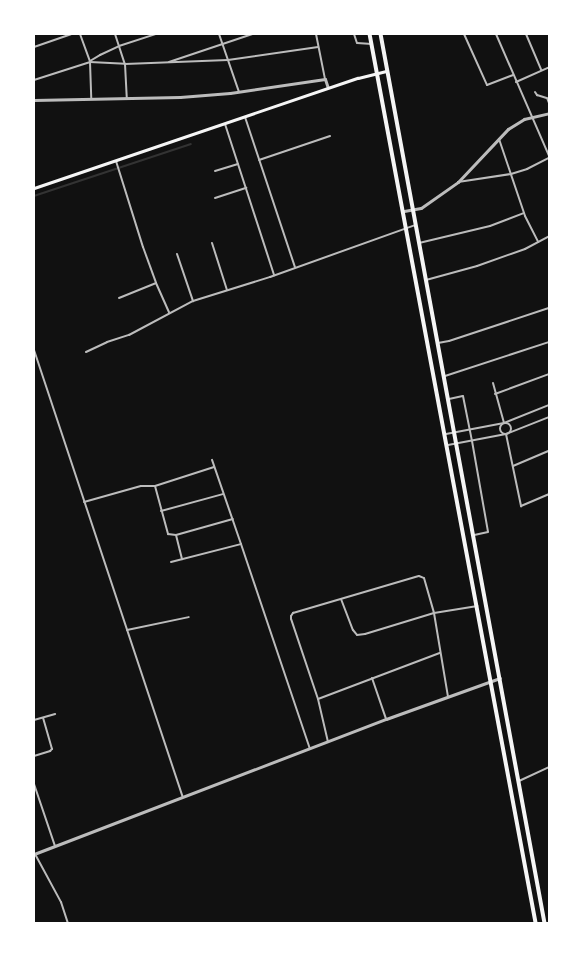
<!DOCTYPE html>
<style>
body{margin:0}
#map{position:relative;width:583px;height:957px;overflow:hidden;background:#111;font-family:"Roboto Serif",serif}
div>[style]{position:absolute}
.stream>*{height:1.5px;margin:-0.75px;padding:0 0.75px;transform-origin:0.75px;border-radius:0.75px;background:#333}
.minor>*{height:2px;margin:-1px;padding:0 1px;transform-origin:1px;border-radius:1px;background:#bcbcbc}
.minor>.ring{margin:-1px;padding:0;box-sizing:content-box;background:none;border:2px solid #bcbcbc;border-radius:50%}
.tertiary>*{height:3px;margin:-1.5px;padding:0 1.5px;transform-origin:1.5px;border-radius:1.5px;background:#bcbcbc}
.secondary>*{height:3px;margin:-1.5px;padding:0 1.5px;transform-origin:1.5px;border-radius:1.5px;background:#f5f5f5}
.trunk>*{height:3.5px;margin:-1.75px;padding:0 1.75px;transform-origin:1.75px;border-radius:1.75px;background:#f5f5f5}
span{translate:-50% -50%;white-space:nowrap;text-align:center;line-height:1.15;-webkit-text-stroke:4px #fff;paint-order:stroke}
.frame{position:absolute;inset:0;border:35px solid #fff;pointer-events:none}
</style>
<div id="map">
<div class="stream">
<div style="left:34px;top:196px;width:165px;rotate:-18.3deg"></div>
</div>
<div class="minor">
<div style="left:80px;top:34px;width:30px;rotate:70deg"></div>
<div style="left:90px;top:62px;width:37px;rotate:88deg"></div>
<div style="left:115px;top:34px;width:32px;rotate:72deg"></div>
<div style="left:125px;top:64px;width:34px;rotate:87deg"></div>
<div style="left:219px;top:34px;width:61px;rotate:71deg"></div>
<div style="left:316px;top:34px;width:46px;rotate:78.7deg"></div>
<div style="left:354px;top:34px;width:9px;rotate:72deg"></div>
<div style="left:357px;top:43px;width:15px;rotate:4deg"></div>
<div style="left:464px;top:34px;width:56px;rotate:65.7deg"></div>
<div style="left:487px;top:85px;width:28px;rotate:-21deg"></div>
<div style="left:496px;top:34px;width:133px;rotate:66.5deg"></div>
<div style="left:526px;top:34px;width:39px;rotate:67deg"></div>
<div style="left:34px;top:47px;width:39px;rotate:-19deg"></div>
<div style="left:90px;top:61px;width:12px;rotate:-31deg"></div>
<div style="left:100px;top:55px;width:21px;rotate:-25deg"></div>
<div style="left:119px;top:46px;width:40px;rotate:-18deg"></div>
<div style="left:169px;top:62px;width:88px;rotate:-18.6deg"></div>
<div style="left:34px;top:80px;width:59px;rotate:-17.8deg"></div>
<div style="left:90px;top:62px;width:35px;rotate:3deg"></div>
<div style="left:125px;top:64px;width:103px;rotate:-2.2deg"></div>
<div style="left:228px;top:60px;width:91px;rotate:-8.2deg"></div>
<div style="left:516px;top:82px;width:36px;rotate:-24deg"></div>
<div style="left:535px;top:92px;width:4px;rotate:56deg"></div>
<div style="left:537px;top:95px;width:10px;rotate:17deg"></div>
<div style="left:547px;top:98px;width:5px;rotate:68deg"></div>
<div style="left:245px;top:117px;width:158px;rotate:71.6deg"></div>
<div style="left:225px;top:124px;width:159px;rotate:72deg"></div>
<div style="left:499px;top:139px;width:81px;rotate:71.3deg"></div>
<div style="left:525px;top:216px;width:29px;rotate:63deg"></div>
<div style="left:259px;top:160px;width:75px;rotate:-18.7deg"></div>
<div style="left:116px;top:161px;width:90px;rotate:72.6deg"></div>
<div style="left:143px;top:247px;width:38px;rotate:70deg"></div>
<div style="left:156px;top:283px;width:32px;rotate:66deg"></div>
<div style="left:215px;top:171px;width:24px;rotate:-17deg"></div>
<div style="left:458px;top:182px;width:54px;rotate:-8.6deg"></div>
<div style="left:511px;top:174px;width:17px;rotate:-17deg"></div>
<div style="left:527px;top:169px;width:25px;rotate:-27deg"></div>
<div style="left:215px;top:198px;width:33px;rotate:-18deg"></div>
<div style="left:212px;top:243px;width:49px;rotate:72.3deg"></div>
<div style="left:419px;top:243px;width:73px;rotate:-13.5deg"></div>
<div style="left:490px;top:226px;width:36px;rotate:-21deg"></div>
<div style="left:177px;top:254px;width:50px;rotate:71.2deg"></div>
<div style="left:426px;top:280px;width:53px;rotate:-15.4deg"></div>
<div style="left:477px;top:266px;width:51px;rotate:-19.5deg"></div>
<div style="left:525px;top:249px;width:27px;rotate:-28deg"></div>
<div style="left:119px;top:298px;width:40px;rotate:-22deg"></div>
<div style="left:438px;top:343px;width:11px;rotate:-10deg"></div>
<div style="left:449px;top:341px;width:105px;rotate:-18.3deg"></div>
<div style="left:34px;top:350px;width:471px;rotate:71.6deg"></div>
<div style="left:86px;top:352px;width:23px;rotate:-25deg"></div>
<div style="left:107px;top:342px;width:23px;rotate:-18deg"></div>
<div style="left:129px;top:335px;width:72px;rotate:-28deg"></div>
<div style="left:193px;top:301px;width:81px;rotate:-17.3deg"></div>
<div style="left:270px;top:277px;width:154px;rotate:-19.7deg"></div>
<div style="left:445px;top:376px;width:109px;rotate:-18.1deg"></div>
<div style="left:493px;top:383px;width:41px;rotate:74.6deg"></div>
<div style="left:495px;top:394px;width:58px;rotate:-20.3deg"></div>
<div style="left:449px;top:399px;width:14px;rotate:-12deg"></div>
<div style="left:463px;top:396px;width:46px;rotate:78.7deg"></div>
<div style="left:472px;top:441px;width:92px;rotate:80deg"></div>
<div style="left:488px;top:532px;width:14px;rotate:168deg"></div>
<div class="ring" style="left:499.5px;top:422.5px;width:9px;height:9px"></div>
<div style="left:446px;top:434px;width:59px;rotate:-10.7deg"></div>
<div style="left:504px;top:423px;width:48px;rotate:-21.8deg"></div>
<div style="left:506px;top:434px;width:74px;rotate:78.2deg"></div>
<div style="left:521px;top:506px;width:30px;rotate:-23deg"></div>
<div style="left:448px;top:445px;width:59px;rotate:-10.7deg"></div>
<div style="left:506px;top:434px;width:46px;rotate:-21.6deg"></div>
<div style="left:513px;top:466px;width:39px;rotate:-23deg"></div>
<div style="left:155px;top:486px;width:50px;rotate:74.8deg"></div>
<div style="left:168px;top:534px;width:8px;rotate:7deg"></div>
<div style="left:176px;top:535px;width:59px;rotate:-15.7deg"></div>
<div style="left:84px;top:502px;width:59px;rotate:-15.7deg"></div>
<div style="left:141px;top:486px;width:14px"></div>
<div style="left:155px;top:486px;width:62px;rotate:-17.9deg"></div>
<div style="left:161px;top:511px;width:64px;rotate:-15.3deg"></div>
<div style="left:176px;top:535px;width:25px;rotate:76deg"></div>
<div style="left:241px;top:544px;width:216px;rotate:71.4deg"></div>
<div style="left:171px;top:562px;width:72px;rotate:-14.4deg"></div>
<div style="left:241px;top:544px;width:89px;rotate:-109deg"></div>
<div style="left:341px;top:599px;width:33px;rotate:69deg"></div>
<div style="left:353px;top:630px;width:6px;rotate:51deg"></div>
<div style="left:357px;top:635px;width:8px;rotate:-7deg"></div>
<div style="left:365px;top:634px;width:72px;rotate:-16.9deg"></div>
<div style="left:434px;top:613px;width:44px;rotate:-9.2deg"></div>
<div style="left:127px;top:630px;width:63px;rotate:-11.8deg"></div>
<div style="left:372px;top:678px;width:43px;rotate:71.1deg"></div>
<div style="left:318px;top:699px;width:130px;rotate:-20.7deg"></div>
<div style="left:34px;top:720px;width:22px;rotate:-16deg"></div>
<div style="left:328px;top:742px;width:44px;rotate:-103.1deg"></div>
<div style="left:318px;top:699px;width:84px;rotate:-108.6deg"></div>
<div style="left:291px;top:619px;width:3px;rotate:-90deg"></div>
<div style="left:291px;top:616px;width:4px;rotate:-56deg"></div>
<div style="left:293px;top:613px;width:131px;rotate:-16.4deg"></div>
<div style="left:419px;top:576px;width:5px;rotate:22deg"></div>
<div style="left:424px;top:578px;width:36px;rotate:74deg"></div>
<div style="left:434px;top:613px;width:85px;rotate:80.5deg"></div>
<div style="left:34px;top:756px;width:17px;rotate:-17deg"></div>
<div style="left:50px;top:751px;width:3px;rotate:-45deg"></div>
<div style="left:52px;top:749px;width:32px;rotate:-106deg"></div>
<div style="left:519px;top:781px;width:33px;rotate:-25deg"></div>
<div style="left:34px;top:784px;width:65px;rotate:71.3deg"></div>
<div style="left:35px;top:854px;width:55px;rotate:61.6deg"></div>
<div style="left:61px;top:902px;width:22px;rotate:72deg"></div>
</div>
<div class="tertiary">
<div style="left:34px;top:100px;width:146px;rotate:-1.2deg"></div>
<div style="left:180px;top:97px;width:50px;rotate:-4.6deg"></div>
<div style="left:230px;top:93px;width:96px;rotate:-8.4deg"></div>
<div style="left:325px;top:79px;width:9px;rotate:72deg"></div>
<div style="left:404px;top:211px;width:17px;rotate:-10deg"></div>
<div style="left:421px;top:208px;width:45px;rotate:-35.1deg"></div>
<div style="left:458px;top:182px;width:73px;rotate:-46.7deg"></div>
<div style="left:508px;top:129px;width:19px;rotate:-32deg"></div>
<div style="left:524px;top:119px;width:26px;rotate:-13deg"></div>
<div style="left:34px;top:854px;width:377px;rotate:-21deg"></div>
<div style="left:386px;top:719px;width:121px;rotate:-19.8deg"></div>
</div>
<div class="secondary">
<div style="left:34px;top:188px;width:342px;rotate:-18.8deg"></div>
<div style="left:358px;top:78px;width:30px;rotate:-14deg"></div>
</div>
<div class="trunk">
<div style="left:370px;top:34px;width:904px;rotate:79.42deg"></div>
<div style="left:381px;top:34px;width:904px;rotate:79.55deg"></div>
</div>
<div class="frame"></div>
</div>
